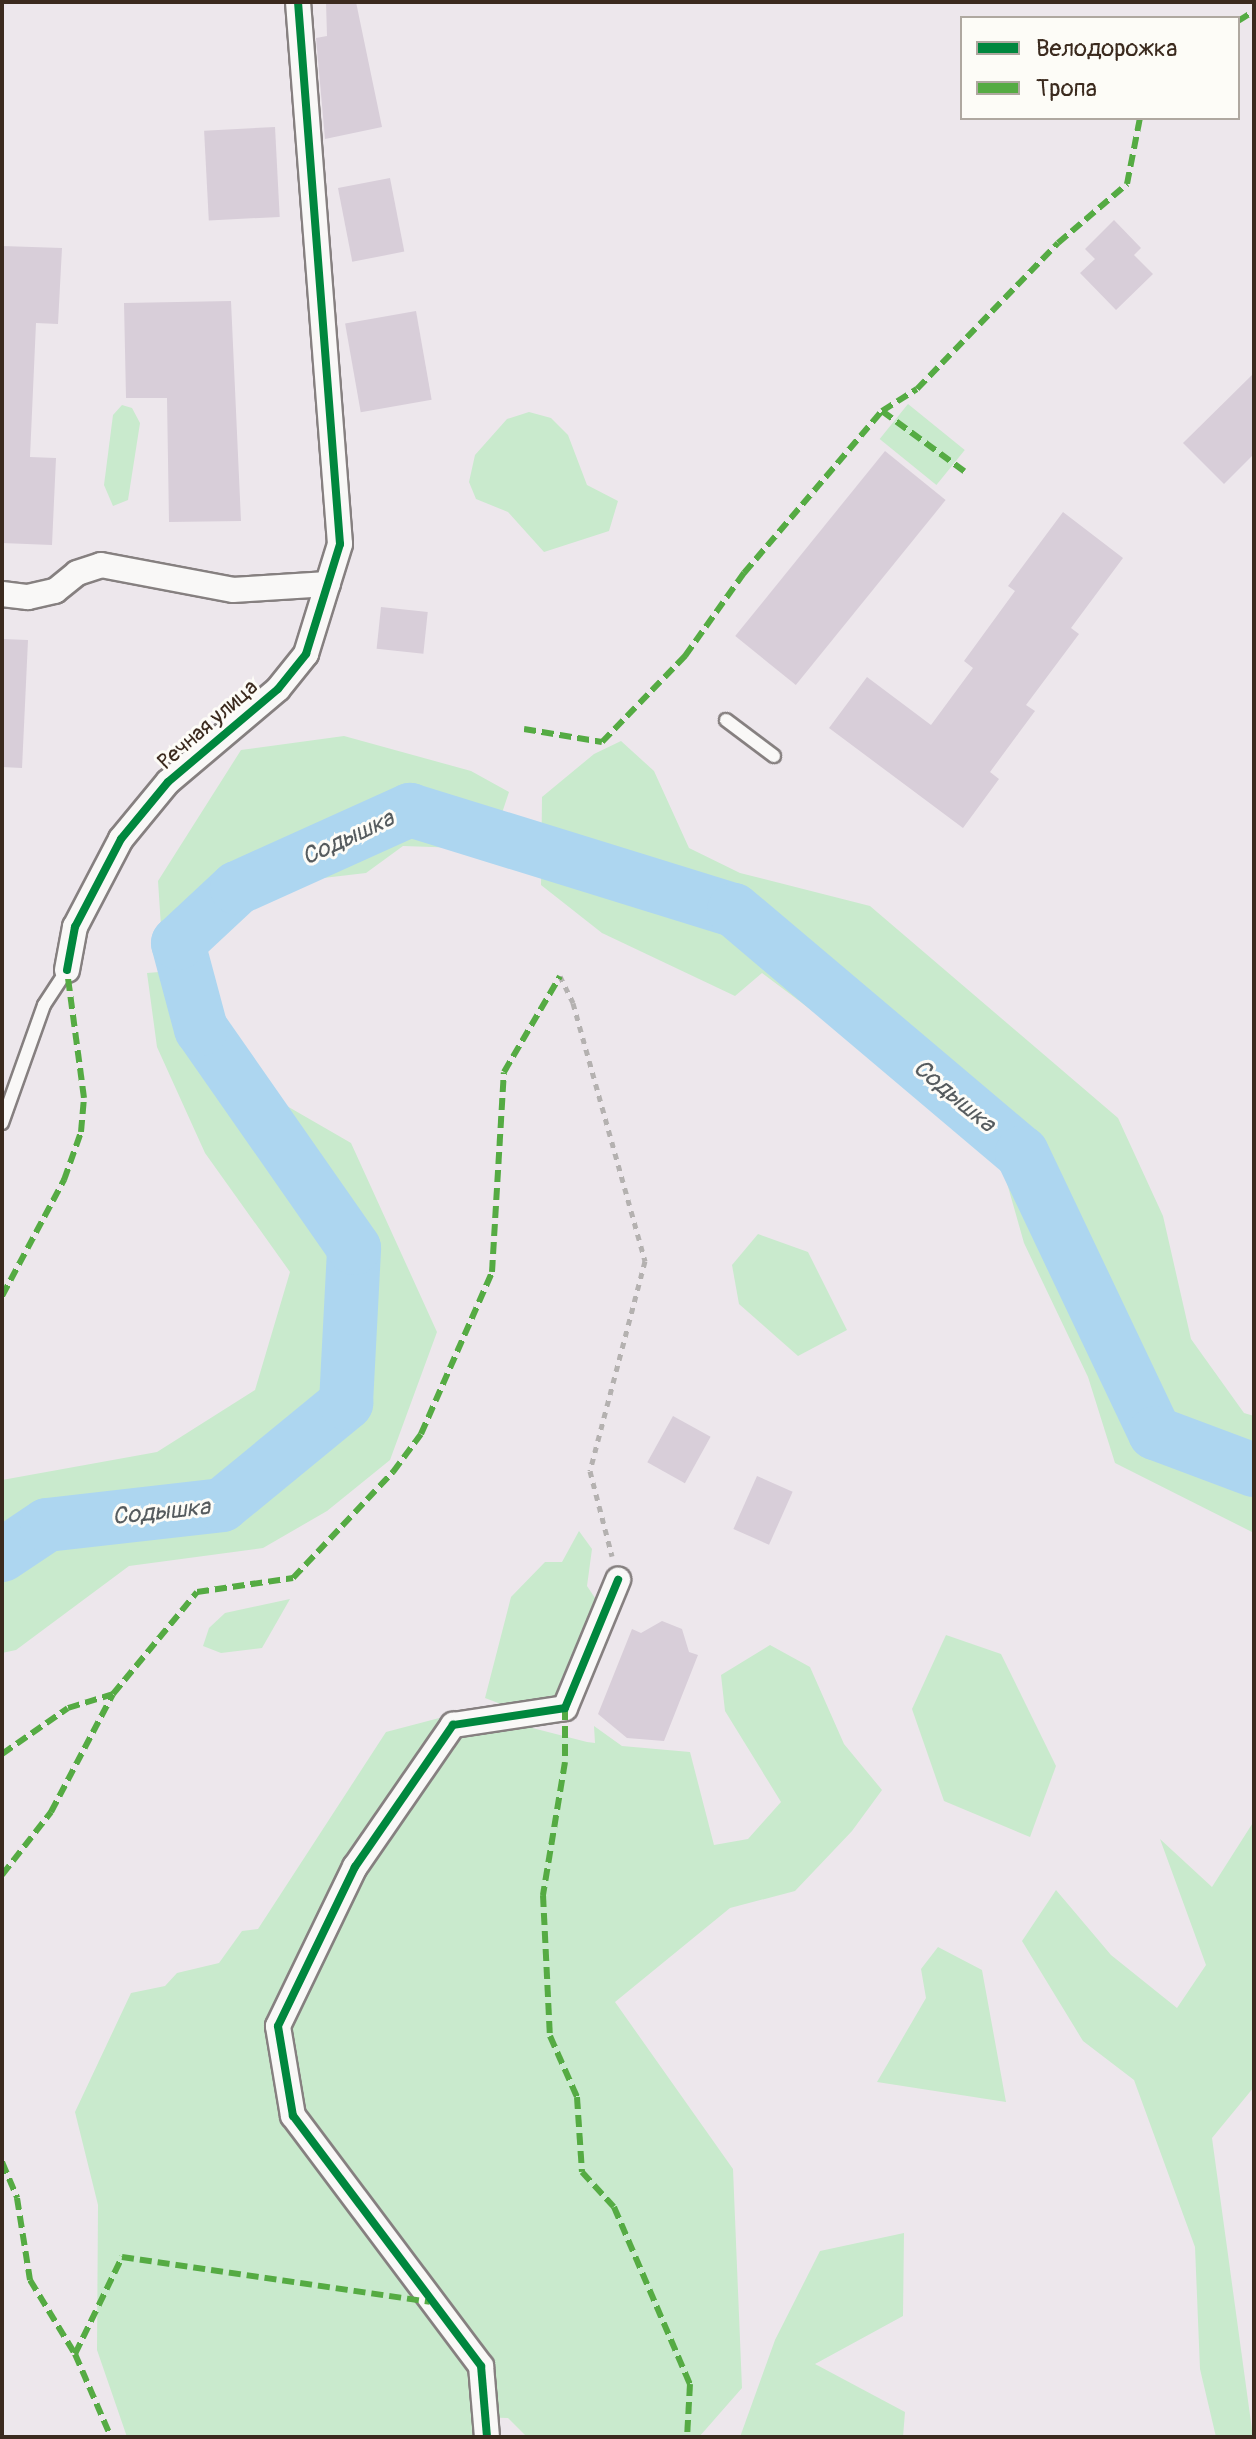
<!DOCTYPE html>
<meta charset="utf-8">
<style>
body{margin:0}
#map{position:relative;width:1256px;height:2439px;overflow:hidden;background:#ede7ec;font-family:Pangolin,sans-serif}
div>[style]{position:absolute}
.green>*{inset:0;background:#c9eacd;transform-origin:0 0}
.river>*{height:54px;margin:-27px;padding:0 27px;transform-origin:27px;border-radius:27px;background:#add6f0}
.building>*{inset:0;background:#d8ced9;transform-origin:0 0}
.path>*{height:5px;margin-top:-2.5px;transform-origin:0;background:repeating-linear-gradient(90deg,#b4b1b0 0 6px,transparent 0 12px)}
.roads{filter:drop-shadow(2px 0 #868080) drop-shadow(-2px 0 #868080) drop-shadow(0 2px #868080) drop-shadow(0 -2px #868080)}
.service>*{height:12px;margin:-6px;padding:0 6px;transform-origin:6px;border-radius:6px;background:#f9f8f7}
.minor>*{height:24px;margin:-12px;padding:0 12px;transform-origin:12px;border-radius:12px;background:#f9f8f7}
.quiet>*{height:6px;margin-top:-3px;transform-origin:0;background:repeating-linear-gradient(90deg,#55ab43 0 12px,transparent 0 18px)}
.cycleway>*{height:8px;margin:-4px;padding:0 4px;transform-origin:4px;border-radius:4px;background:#00873e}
span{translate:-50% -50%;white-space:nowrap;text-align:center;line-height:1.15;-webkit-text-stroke:6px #fdfcf7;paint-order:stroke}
.street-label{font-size:22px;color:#3b2a1e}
.water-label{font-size:24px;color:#555b5e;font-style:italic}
.frame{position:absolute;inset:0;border:4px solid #3b2a1e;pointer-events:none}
.legend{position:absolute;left:960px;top:16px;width:280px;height:104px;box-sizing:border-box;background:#fdfcf7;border:2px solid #afa8a0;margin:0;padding:10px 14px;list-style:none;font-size:24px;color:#3b2a1e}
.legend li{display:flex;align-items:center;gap:16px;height:40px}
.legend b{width:40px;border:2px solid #afa8a0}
</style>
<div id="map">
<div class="green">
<div style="left:908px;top:404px;width:73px;height:45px;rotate:39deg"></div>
<div style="clip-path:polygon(122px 405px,132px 408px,140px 423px,128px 500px,113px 506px,104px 485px,113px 415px)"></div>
<div style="clip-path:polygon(529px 412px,551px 418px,568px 435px,587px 485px,618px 501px,609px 531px,544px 552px,508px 512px,476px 499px,469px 482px,475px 455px,507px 419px)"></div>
<div style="clip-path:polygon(344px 736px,471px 771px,509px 792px,490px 849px,403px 846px,366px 873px,306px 880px,162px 942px,158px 881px,241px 750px)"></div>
<div style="clip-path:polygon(621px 741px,654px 771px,689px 848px,740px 873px,870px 906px,1118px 1118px,1163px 1216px,1191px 1339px,1244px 1413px,1254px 1416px,1254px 1533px,1115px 1463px,1088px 1377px,1024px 1243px,1001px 1162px,874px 1057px,762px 973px,735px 996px,602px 933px,541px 885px,542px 797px,594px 754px)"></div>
<div style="clip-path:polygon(172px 971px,185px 1047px,351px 1143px,437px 1332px,390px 1460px,327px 1511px,263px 1548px,129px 1566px,16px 1650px,2px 1653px,2px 1480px,157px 1452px,255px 1390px,290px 1272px,205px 1153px,157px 1047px,147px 973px)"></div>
<div style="clip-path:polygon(758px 1234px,808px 1252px,847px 1330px,798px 1356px,739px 1304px,732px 1265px)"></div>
<div style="clip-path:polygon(579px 1531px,592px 1549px,587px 1586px,597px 1601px,567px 1698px,525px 1713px,485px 1698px,511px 1597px,545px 1562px,562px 1562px)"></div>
<div style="clip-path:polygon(290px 1599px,262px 1648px,221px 1653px,203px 1646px,209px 1628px,225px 1613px)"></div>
<div style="clip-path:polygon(946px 1635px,1001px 1654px,1056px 1766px,1030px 1837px,944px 1801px,912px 1709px)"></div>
<div style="clip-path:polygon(770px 1645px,810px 1667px,844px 1744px,882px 1790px,852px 1831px,795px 1891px,730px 1908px,615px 2002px,733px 2169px,742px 2388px,699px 2437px,527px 2437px,508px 2418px,478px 2417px,475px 2437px,127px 2437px,97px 2350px,98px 2205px,75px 2112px,131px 1993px,165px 1986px,177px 1973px,219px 1963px,242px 1931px,258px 1929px,386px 1732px,466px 1711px,587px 1742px,595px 1743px,594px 1726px,622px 1746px,690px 1752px,714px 1845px,748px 1839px,781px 1802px,725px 1711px,721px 1675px)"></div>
<div style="clip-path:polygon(1254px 1821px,1254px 2087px,1212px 2138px,1253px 2437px,1216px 2437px,1200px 2369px,1195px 2247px,1134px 2080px,1083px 2041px,1022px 1941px,1056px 1890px,1111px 1955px,1177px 2008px,1206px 1965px,1160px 1839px,1212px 1887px)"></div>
<div style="clip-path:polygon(938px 1947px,982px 1970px,1006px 2102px,877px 2082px,926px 1998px,921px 1969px)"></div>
<div style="clip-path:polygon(904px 2233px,903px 2316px,815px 2364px,905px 2412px,903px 2437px,740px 2437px,775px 2340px,820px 2251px)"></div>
</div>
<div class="river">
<div style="left:2px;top:1555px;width:54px;rotate:-33.7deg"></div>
<div style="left:47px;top:1525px;width:176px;rotate:-6.5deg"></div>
<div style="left:222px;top:1505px;width:161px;rotate:-39.4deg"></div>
<div style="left:346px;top:1403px;width:155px;rotate:-87deg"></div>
<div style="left:354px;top:1248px;width:267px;rotate:-124.9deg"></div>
<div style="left:201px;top:1029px;width:89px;rotate:-105deg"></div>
<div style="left:178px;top:943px;width:81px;rotate:-43deg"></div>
<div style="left:237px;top:888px;width:190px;rotate:-24.3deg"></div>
<div style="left:410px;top:810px;width:339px;rotate:17.2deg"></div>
<div style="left:734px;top:910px;width:377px;rotate:40.2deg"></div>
<div style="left:1022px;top:1153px;width:310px;rotate:64.6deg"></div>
<div style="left:1155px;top:1433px;width:106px;rotate:20.5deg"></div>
</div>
<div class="building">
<div style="clip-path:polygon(326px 2px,356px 2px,382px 127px,325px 139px,316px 38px,327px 36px)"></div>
<div style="left:275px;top:127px;width:90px;height:71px;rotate:87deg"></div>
<div style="left:390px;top:178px;width:75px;height:53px;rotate:79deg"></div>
<div style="clip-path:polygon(1114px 220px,1141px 248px,1134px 255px,1153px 274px,1116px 310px,1080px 273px,1095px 259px,1085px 249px)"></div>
<div style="clip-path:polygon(2px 246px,62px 248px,58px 324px,36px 323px,30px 457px,56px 458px,52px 545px,2px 543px)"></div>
<div style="clip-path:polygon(231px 301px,241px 521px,169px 522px,167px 398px,126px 398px,124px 303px)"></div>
<div style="left:416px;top:311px;width:90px;height:72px;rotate:80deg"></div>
<div style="clip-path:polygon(1254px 373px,1254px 454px,1224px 484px,1183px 443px)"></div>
<div style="left:885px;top:451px;width:78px;height:238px;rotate:39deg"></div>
<div style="clip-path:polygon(1063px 512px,1123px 558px,1071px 628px,1079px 634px,1026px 705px,1035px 711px,990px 772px,999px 779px,963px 828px,829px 728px,867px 677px,931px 725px,973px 668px,964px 661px,1015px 591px,1008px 586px)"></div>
<div style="left:381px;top:607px;width:47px;height:42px;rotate:6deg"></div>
<div style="clip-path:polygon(2px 639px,28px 640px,22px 768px,2px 767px)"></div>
<div style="left:673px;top:1416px;width:43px;height:53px;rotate:29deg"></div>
<div style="left:757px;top:1476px;width:39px;height:58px;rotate:24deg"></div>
<div style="clip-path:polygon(662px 1621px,682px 1629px,689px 1652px,698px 1655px,664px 1741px,627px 1738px,598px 1714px,632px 1629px,641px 1633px)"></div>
</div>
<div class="path">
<div style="left:560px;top:976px;width:30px;rotate:64deg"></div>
<div style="left:573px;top:1003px;width:268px;rotate:74.4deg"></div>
<div style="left:645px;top:1261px;width:217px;rotate:104.7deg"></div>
<div style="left:590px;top:1471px;width:88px;rotate:75.5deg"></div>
</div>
<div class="roads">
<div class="service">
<div style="left:726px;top:720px;width:60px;rotate:36.9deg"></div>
<div style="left:2px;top:1123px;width:125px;rotate:-70.4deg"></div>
<div style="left:44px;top:1005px;width:42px;rotate:-56.7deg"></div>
</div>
<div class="minor">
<div style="left:2px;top:594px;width:26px;rotate:7deg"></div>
<div style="left:28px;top:597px;width:28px;rotate:-13deg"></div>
<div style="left:55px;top:591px;width:28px;rotate:-39deg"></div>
<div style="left:77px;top:573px;width:25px;rotate:-18deg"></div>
<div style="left:101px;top:565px;width:134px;rotate:10.7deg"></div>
<div style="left:233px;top:590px;width:95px;rotate:-3.6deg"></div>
<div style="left:67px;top:970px;width:44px;rotate:-79.5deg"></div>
<div style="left:75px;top:927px;width:99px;rotate:-62.4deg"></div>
<div style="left:121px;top:839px;width:74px;rotate:-50.5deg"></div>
<div style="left:168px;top:782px;width:144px;rotate:-40.2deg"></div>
<div style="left:278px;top:689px;width:45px;rotate:-51.3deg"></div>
<div style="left:306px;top:654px;width:115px;rotate:-72.8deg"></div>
<div style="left:340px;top:544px;width:544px;rotate:-94.43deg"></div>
<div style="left:487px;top:2437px;width:71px;rotate:-94.8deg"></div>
<div style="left:481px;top:2366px;width:313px;rotate:-126.9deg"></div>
<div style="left:293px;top:2116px;width:91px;rotate:-99.5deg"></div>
<div style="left:278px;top:2026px;width:177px;rotate:-64.2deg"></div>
<div style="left:355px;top:1867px;width:173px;rotate:-55.4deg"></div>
<div style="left:453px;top:1725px;width:113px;rotate:-8.6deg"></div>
<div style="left:565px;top:1708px;width:139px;rotate:-67.5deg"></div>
</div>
</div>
<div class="quiet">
<div style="left:1238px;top:21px;width:19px;rotate:-32deg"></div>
<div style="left:882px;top:411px;width:102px;rotate:36.2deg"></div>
<div style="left:524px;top:729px;width:79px;rotate:9.5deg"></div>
<div style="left:602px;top:742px;width:120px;rotate:-46deg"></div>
<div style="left:685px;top:656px;width:102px;rotate:-54.6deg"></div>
<div style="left:744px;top:573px;width:213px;rotate:-49.6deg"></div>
<div style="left:882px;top:411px;width:41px;rotate:-32.2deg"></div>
<div style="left:917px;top:389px;width:203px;rotate:-46deg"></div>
<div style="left:1058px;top:243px;width:91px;rotate:-40.5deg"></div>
<div style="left:1127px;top:184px;width:67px;rotate:-78.9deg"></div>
<div style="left:2px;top:1296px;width:132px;rotate:-61.9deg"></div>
<div style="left:64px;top:1180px;width:51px;rotate:-70.5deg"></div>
<div style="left:81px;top:1132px;width:34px;rotate:-85deg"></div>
<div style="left:84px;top:1098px;width:129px;rotate:-97.6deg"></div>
<div style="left:565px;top:1708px;width:54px;rotate:90deg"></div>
<div style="left:565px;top:1762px;width:135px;rotate:99.4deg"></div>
<div style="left:543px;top:1895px;width:141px;rotate:87.2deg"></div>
<div style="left:550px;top:2036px;width:67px;rotate:66.1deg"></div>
<div style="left:577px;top:2097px;width:75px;rotate:86.2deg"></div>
<div style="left:582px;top:2172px;width:47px;rotate:47.6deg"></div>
<div style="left:614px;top:2207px;width:193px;rotate:66.8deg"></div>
<div style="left:690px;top:2384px;width:53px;rotate:93.2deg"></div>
<div style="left:2px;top:1754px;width:80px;rotate:-34.9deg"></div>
<div style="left:68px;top:1708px;width:47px;rotate:-17.3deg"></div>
<div style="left:2px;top:1875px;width:80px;rotate:-52.1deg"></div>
<div style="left:51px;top:1812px;width:133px;rotate:-62.3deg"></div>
<div style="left:113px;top:1694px;width:132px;rotate:-50.5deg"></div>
<div style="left:197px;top:1592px;width:97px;rotate:-8.3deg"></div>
<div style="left:293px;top:1578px;width:146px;rotate:-46.7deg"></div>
<div style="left:393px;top:1472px;width:47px;rotate:-53.6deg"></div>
<div style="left:421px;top:1434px;width:177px;rotate:-66.3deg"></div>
<div style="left:492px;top:1272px;width:200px;rotate:-86.6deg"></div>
<div style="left:504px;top:1072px;width:111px;rotate:-59.7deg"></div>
<div style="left:2px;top:2162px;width:39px;rotate:67deg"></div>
<div style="left:17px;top:2198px;width:83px;rotate:81deg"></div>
<div style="left:30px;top:2280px;width:87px;rotate:58.7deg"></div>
<div style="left:75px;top:2354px;width:90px;rotate:66.6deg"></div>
<div style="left:75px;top:2354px;width:108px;rotate:-64.1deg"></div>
<div style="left:122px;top:2257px;width:311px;rotate:8.3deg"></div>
</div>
<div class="cycleway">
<div style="left:67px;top:970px;width:44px;rotate:-79.5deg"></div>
<div style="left:75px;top:927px;width:99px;rotate:-62.4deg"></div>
<div style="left:121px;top:839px;width:74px;rotate:-50.5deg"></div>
<div style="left:168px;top:782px;width:144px;rotate:-40.2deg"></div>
<div style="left:278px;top:689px;width:45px;rotate:-51.3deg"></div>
<div style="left:306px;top:654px;width:115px;rotate:-72.8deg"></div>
<div style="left:340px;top:544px;width:544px;rotate:-94.43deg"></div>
<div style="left:487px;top:2437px;width:71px;rotate:-94.8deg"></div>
<div style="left:481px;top:2366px;width:313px;rotate:-126.9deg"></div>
<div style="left:293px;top:2116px;width:91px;rotate:-99.5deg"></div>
<div style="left:278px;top:2026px;width:177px;rotate:-64.2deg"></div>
<div style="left:355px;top:1867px;width:173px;rotate:-55.4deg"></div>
<div style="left:453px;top:1725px;width:113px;rotate:-8.6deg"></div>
<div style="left:565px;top:1708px;width:139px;rotate:-67.5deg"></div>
</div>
<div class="street-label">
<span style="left:208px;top:725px;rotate:-41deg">Речная улица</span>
</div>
<div class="water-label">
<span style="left:348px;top:838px;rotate:-25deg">Содышка</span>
<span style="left:954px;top:1096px;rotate:40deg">Содышка</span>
<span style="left:161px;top:1512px;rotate:-6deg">Содышка</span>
</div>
<div class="frame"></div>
<ul class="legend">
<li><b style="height:10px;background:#00873e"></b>Велодорожка</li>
<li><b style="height:10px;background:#55ab43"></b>Тропа</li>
</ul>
</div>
